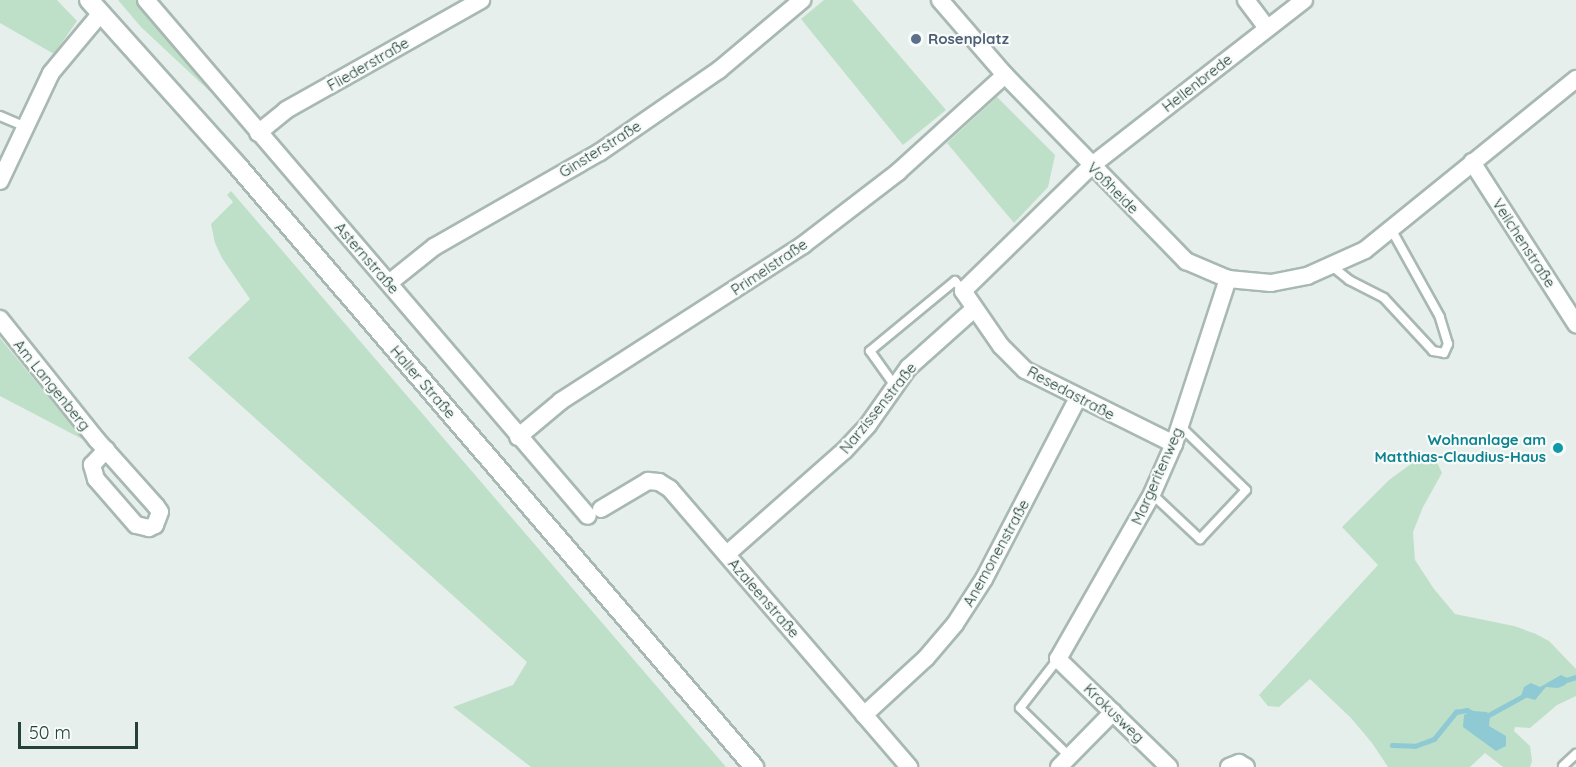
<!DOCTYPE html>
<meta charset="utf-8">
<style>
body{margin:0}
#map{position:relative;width:1576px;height:767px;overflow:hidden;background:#e6efeb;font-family:Quicksand,sans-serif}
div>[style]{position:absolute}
.green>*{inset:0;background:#bfe0c8}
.water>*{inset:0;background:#8ec9d4}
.stream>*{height:4.5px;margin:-2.25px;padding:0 2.25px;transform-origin:2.25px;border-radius:2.25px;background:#8ec9d4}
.roads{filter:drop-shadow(2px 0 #a8b8b2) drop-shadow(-2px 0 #a8b8b2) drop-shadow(0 2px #a8b8b2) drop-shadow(0 -2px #a8b8b2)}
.lane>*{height:8px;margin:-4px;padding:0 4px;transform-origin:4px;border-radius:4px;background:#fff}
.street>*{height:16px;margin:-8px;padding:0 8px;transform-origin:8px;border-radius:8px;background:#fff}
.secondary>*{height:18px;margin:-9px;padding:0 9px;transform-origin:9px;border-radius:9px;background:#fff}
.dots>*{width:16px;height:16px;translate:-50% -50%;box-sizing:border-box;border:3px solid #f7fbf9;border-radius:50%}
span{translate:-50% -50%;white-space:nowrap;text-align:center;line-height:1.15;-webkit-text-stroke:4.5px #f7fbf9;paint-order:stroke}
.service-label{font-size:15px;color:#4e5e75;font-weight:700}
.left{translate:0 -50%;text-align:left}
.street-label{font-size:15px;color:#24423a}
.culture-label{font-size:15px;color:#0d838f;font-weight:700}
.right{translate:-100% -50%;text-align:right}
.scale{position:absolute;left:18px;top:722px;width:120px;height:27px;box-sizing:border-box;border:3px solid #24423a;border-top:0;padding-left:8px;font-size:18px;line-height:21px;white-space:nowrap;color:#24423a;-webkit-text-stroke:4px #f7fbf9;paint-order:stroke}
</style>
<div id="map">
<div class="green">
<div style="clip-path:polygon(0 0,57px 0,77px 21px,54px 54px,0 23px)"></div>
<div style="clip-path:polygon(118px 0,138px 0,233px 113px,141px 27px)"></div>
<div style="clip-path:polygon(824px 0,852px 0,946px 110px,903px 145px,801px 19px)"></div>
<div style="clip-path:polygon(997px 97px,1055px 155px,1048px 187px,1014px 223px,947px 143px)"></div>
<div style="clip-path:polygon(231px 191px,726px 767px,531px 767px,453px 707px,513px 685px,527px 662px,188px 358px,250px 299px,222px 258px,215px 243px,211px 224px,233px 202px,227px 195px)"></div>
<div style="clip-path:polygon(0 338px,84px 440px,0 396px)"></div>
<div style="clip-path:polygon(1426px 453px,1435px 458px,1442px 473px,1423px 507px,1413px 532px,1415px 560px,1434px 589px,1455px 614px,1514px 626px,1536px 634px,1549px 641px,1576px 669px,1576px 696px,1557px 705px,1530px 728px,1515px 727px,1514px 731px,1530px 746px,1532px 761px,1530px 767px,1503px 767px,1485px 753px,1470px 767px,1388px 767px,1372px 743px,1351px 718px,1310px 679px,1279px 707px,1268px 706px,1259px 695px,1378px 565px,1342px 527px,1389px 480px)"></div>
</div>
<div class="water">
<div style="clip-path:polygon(1561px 675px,1569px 679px,1565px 685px,1558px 688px,1546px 687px,1535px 700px,1521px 696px,1524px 687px,1531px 683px,1540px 687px)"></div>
<div style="clip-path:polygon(1472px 711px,1487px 712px,1490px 717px,1489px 726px,1506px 736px,1506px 746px,1496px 751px,1463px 727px,1464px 715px)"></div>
</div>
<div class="stream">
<div style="left:1563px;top:681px;width:14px;rotate:-17deg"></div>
<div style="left:1485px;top:717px;width:46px;rotate:-28.8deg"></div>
<div style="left:1392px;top:745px;width:23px;rotate:2deg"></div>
<div style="left:1415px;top:746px;width:20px;rotate:-20deg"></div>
<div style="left:1434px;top:739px;width:35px;rotate:-51deg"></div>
<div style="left:1456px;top:712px;width:11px;rotate:-10deg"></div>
<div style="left:1467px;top:710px;width:7px;rotate:27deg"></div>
</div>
<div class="roads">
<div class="lane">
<div style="left:0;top:116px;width:26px;rotate:23deg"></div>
<div style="left:1333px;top:267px;width:21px;rotate:39deg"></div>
<div style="left:1349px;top:280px;width:39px;rotate:27deg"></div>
<div style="left:1384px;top:298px;width:72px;rotate:47.2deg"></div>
<div style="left:1433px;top:351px;width:11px;rotate:10deg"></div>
<div style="left:1444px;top:353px;width:10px;rotate:-66deg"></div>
<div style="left:1448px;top:344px;width:28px;rotate:-107deg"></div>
<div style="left:1440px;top:317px;width:101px;rotate:-119.1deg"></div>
<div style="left:895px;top:386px;width:43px;rotate:-125.5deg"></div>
<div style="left:870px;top:351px;width:110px;rotate:-39.5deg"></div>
<div style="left:955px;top:281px;width:13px;rotate:51deg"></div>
<div style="left:1152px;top:494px;width:66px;rotate:43.2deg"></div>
<div style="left:1200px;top:539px;width:67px;rotate:-46.8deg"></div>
<div style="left:1246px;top:490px;width:92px;rotate:-135.9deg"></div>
<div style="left:1058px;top:659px;width:62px;rotate:127.8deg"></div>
<div style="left:1020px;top:708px;width:69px;rotate:44.4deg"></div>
<div style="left:1563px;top:766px;width:18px;rotate:-43deg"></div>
</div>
<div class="street">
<div style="left:146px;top:0;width:679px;rotate:49.42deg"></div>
<div style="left:940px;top:0;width:99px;rotate:49.1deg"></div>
<div style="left:1005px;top:75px;width:260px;rotate:45.8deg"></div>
<div style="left:1186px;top:261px;width:46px;rotate:23.2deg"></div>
<div style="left:1228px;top:279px;width:43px;rotate:5.3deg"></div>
<div style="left:1271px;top:283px;width:37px;rotate:-11deg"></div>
<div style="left:1307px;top:276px;width:64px;rotate:-24.1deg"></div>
<div style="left:1365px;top:250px;width:272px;rotate:-39deg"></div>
<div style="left:1246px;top:0;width:35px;rotate:53deg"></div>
<div style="left:258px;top:133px;width:36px;rotate:-39deg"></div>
<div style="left:286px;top:110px;width:224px;rotate:-29.4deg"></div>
<div style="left:1472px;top:162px;width:193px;rotate:57.3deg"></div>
<div style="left:0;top:181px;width:119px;rotate:-64.7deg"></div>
<div style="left:51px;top:73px;width:78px;rotate:-50.2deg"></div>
<div style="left:389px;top:283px;width:58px;rotate:-38.7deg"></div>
<div style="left:434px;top:247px;width:191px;rotate:-29.8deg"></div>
<div style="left:600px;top:152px;width:145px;rotate:-34.6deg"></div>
<div style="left:719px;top:70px;width:109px;rotate:-40.1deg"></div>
<div style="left:0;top:319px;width:154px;rotate:51.3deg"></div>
<div style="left:96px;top:439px;width:90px;rotate:48.2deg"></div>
<div style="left:156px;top:506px;width:7px;rotate:56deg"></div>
<div style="left:160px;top:512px;width:14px;rotate:111deg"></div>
<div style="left:155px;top:525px;width:7px;rotate:153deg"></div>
<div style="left:149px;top:528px;width:13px;rotate:-167deg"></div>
<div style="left:136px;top:525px;width:61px;rotate:-131deg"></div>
<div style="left:96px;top:479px;width:15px;rotate:-106deg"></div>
<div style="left:92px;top:465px;width:21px;rotate:-47deg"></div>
<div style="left:518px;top:437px;width:56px;rotate:-39.9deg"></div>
<div style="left:561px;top:401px;width:288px;rotate:-32.8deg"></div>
<div style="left:803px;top:245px;width:120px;rotate:-37.5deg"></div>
<div style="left:898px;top:172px;width:144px;rotate:-42.2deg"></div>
<div style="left:1174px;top:444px;width:166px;rotate:-153.6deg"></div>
<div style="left:1025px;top:370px;width:34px;rotate:-135deg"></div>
<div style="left:1001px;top:346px;width:67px;rotate:-124.6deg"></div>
<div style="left:963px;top:291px;width:179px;rotate:-44.3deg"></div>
<div style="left:1091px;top:166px;width:270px;rotate:-37.9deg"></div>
<div style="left:601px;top:509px;width:55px;rotate:-30.8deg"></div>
<div style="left:648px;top:481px;width:11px;rotate:5deg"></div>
<div style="left:659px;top:482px;width:13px;rotate:32deg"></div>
<div style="left:670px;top:489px;width:367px;rotate:49.3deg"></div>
<div style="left:727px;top:554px;width:156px;rotate:-41.4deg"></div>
<div style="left:844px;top:451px;width:35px;rotate:-47deg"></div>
<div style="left:868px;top:425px;width:70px;rotate:-54.9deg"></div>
<div style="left:908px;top:368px;width:89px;rotate:-41.8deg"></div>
<div style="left:864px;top:715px;width:84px;rotate:-42.6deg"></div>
<div style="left:926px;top:658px;width:45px;rotate:-49.5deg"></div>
<div style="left:955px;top:624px;width:54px;rotate:-57.2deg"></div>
<div style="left:984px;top:579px;width:204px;rotate:-62.6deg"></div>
<div style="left:1059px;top:767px;width:77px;rotate:-45.5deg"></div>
<div style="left:1169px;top:767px;width:155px;rotate:-135.8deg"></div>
<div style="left:1058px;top:659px;width:190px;rotate:-60.3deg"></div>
<div style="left:1152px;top:494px;width:55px;rotate:-66.3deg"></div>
<div style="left:1174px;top:444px;width:174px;rotate:-71.9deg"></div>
<div style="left:1229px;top:767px;width:11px;rotate:-22deg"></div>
<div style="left:1239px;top:763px;width:8px;rotate:30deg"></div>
</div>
<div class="secondary">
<div style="left:89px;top:0;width:222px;rotate:48.1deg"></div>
<div style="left:237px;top:165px;width:794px;rotate:49.34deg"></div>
</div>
</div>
<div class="dots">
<div style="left:916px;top:39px;background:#5c6f8a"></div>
<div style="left:1558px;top:448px;background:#0f9aa8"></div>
</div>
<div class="service-label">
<span class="left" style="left:928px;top:39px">Rosenplatz</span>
</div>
<div class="street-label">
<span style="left:368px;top:64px;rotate:-30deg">Fliederstraße</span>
<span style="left:1197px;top:83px;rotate:-38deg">Hellenbrede</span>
<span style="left:600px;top:149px;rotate:-32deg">Ginsterstraße</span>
<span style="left:1113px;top:188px;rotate:45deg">Voßheide</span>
<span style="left:1524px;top:243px;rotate:57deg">Veilchenstraße</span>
<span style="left:367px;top:258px;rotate:49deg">Asternstraße</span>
<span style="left:769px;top:267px;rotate:-34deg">Primelstraße</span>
<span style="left:423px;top:382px;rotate:49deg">Haller Straße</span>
<span style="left:52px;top:385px;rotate:51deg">Am Langenberg</span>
<span style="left:1071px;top:393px;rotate:28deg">Resedastraße</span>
<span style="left:878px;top:408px;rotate:-51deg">Narzissenstraße</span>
<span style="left:1157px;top:476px;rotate:-66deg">Margeritenweg</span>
<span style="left:996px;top:553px;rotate:-61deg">Anemonenstraße</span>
<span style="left:764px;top:598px;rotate:49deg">Azaleenstraße</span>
<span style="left:1114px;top:713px;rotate:44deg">Krokusweg</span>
</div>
<div class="culture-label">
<span class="right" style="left:1546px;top:448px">Wohnanlage am<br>Matthias-Claudius-Haus</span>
</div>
<div class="scale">50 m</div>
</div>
